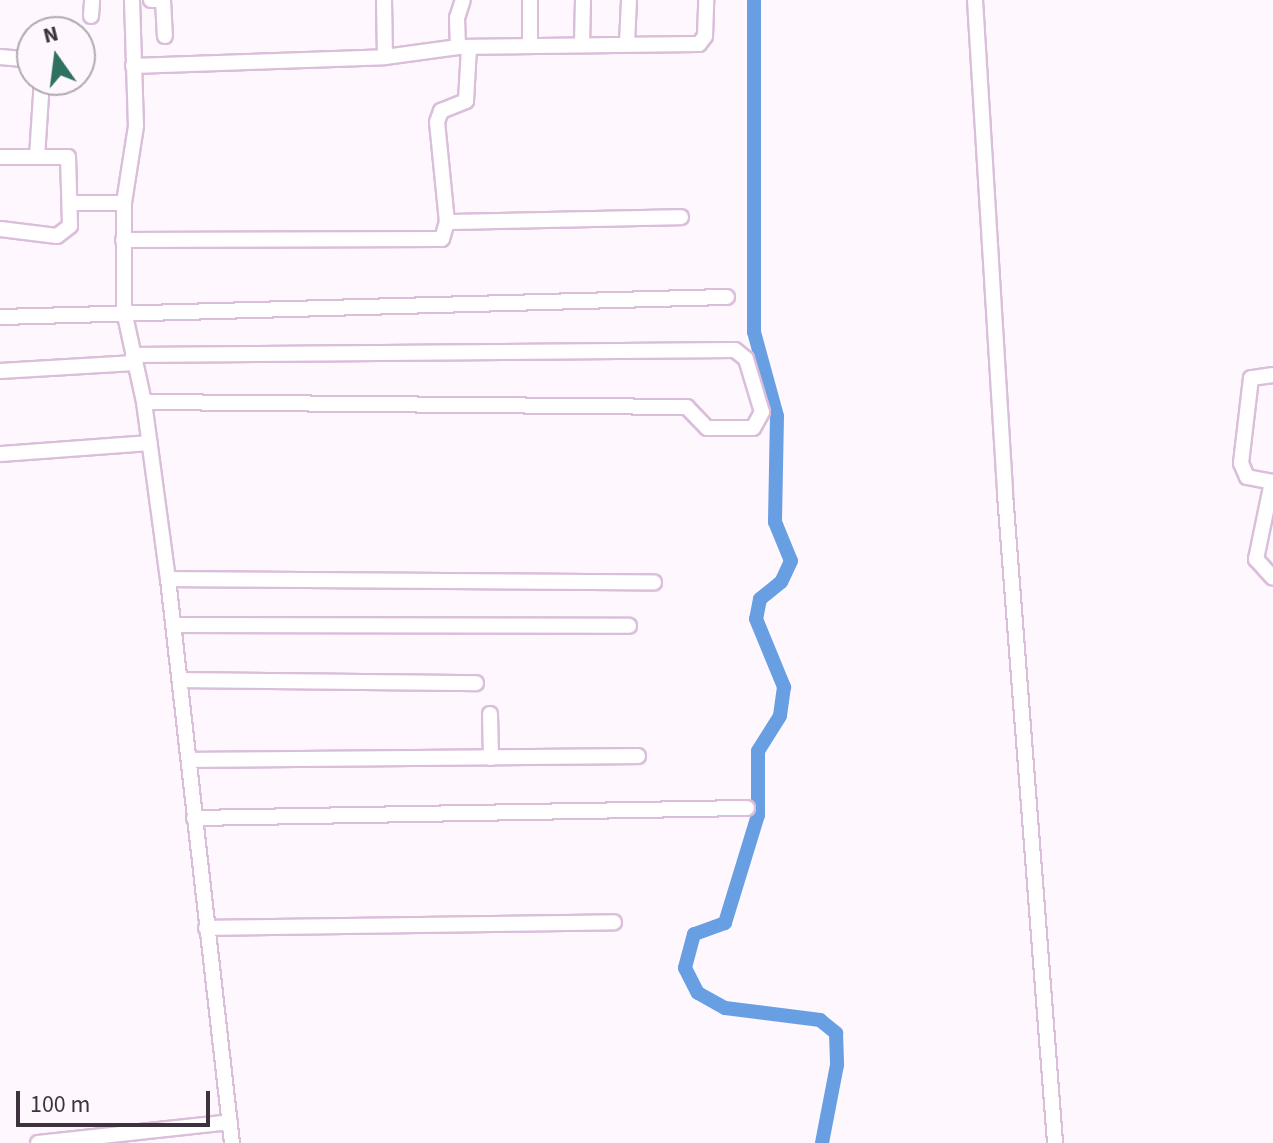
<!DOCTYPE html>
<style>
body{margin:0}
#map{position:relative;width:1273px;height:1143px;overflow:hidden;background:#fef8fe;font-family:"Source Sans 3",sans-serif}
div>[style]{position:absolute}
.canal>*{height:14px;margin:-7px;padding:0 7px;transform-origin:7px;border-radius:7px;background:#689fe3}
.roads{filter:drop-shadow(2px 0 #dabeda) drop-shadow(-2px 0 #dabeda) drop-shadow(0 2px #dabeda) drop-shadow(0 -2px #dabeda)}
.minor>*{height:14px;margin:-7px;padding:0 7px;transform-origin:7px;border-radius:7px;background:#fff}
span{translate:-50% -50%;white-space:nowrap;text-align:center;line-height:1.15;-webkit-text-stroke:6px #fef8fe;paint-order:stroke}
.north{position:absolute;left:16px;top:16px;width:80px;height:80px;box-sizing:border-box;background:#fef8fe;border:2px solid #b1a9b1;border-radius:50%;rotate:346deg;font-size:22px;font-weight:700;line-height:32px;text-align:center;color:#3d323d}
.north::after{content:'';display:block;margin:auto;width:28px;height:36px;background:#2e7162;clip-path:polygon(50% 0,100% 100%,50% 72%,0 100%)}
.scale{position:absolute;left:16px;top:1091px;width:194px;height:36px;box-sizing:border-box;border:4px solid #3d323d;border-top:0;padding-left:10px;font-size:24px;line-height:28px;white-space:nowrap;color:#3d323d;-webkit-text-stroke:6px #fef8fe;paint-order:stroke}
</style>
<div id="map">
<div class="canal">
<div style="left:754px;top:0;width:332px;rotate:90deg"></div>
<div style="left:754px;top:332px;width:87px;rotate:74.7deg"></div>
<div style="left:777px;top:416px;width:106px;rotate:91.1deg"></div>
<div style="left:775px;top:522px;width:42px;rotate:67.7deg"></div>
<div style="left:791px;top:561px;width:23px;rotate:115deg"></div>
<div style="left:781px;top:582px;width:27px;rotate:141deg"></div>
<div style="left:760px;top:599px;width:20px;rotate:101deg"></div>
<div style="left:756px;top:619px;width:74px;rotate:67.6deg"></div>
<div style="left:784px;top:687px;width:29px;rotate:98deg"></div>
<div style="left:780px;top:716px;width:41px;rotate:122.2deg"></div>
<div style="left:758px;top:751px;width:64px;rotate:90deg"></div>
<div style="left:758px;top:815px;width:113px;rotate:107deg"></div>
<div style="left:725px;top:923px;width:33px;rotate:160deg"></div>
<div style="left:694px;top:934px;width:35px;rotate:105deg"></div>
<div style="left:685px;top:968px;width:28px;rotate:63deg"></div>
<div style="left:698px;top:993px;width:31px;rotate:29deg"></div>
<div style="left:725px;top:1008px;width:96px;rotate:7.2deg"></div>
<div style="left:820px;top:1020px;width:21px;rotate:39deg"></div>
<div style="left:836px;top:1033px;width:32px;rotate:88deg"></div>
<div style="left:837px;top:1065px;width:79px;rotate:100.9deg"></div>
</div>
<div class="roads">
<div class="minor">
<div style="left:132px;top:0;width:126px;rotate:88.2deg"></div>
<div style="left:136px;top:126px;width:78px;rotate:98.9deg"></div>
<div style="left:124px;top:203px;width:108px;rotate:90deg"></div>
<div style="left:124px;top:311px;width:93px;rotate:77.6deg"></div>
<div style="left:144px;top:402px;width:179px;rotate:82.3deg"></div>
<div style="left:168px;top:579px;width:568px;rotate:83.53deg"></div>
<div style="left:151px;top:0;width:12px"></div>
<div style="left:163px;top:0;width:36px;rotate:87deg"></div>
<div style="left:384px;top:0;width:57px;rotate:89deg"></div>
<div style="left:530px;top:0;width:46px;rotate:90deg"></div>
<div style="left:975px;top:0;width:495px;rotate:86.5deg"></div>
<div style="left:1005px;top:494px;width:651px;rotate:85.59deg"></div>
<div style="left:91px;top:16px;width:16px;rotate:-86deg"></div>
<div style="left:627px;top:43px;width:43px;rotate:-87.3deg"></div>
<div style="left:582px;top:44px;width:44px;rotate:-88.7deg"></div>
<div style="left:458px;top:47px;width:29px;rotate:-92deg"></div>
<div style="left:457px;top:18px;width:19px;rotate:-72deg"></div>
<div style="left:0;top:57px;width:32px;rotate:5deg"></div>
<div style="left:133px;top:66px;width:252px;rotate:-2deg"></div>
<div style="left:385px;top:57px;width:74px;rotate:-7.8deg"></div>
<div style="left:458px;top:47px;width:241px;rotate:-0.7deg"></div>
<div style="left:699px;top:44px;width:10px;rotate:-53deg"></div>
<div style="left:705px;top:36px;width:36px;rotate:-88deg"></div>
<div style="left:0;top:157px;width:68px"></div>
<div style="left:68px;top:157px;width:69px;rotate:88.3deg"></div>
<div style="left:70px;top:226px;width:16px;rotate:142deg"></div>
<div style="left:57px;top:236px;width:57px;rotate:-173deg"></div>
<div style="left:37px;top:157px;width:77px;rotate:-86.3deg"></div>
<div style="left:70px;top:203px;width:54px"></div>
<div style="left:447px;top:222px;width:234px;rotate:-1.2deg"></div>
<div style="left:123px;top:240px;width:319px;rotate:-0.2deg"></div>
<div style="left:442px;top:239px;width:18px;rotate:-74deg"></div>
<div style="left:447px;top:222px;width:100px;rotate:-95.7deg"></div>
<div style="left:437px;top:122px;width:12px;rotate:-70deg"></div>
<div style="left:441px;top:111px;width:27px;rotate:-22deg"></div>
<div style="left:466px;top:101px;width:54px;rotate:-86.8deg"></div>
<div style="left:0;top:317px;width:727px;rotate:-1.58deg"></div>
<div style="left:133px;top:355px;width:602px;rotate:-0.48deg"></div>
<div style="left:735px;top:350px;width:14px;rotate:39deg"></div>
<div style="left:746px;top:359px;width:55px;rotate:73.2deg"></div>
<div style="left:762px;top:412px;width:18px;rotate:119deg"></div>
<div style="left:753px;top:428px;width:46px;rotate:180deg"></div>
<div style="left:707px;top:428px;width:29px;rotate:-134deg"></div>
<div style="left:687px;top:407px;width:543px;rotate:-179.47deg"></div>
<div style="left:0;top:371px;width:135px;rotate:-3.4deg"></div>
<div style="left:1273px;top:375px;width:22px;rotate:172deg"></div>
<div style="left:1251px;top:378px;width:86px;rotate:96.7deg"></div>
<div style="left:1241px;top:463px;width:15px;rotate:67deg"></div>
<div style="left:1247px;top:477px;width:26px;rotate:11deg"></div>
<div style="left:0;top:454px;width:150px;rotate:-4.2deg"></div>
<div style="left:1272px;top:482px;width:79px;rotate:101.7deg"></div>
<div style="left:1256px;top:559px;width:25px;rotate:48deg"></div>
<div style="left:168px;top:579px;width:486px;rotate:0.4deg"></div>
<div style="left:173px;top:625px;width:456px;rotate:0.1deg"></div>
<div style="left:181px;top:680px;width:295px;rotate:0.6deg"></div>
<div style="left:490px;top:714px;width:44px;rotate:88.7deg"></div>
<div style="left:189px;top:760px;width:449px;rotate:-0.5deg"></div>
<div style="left:194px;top:818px;width:553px;rotate:-1.04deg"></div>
<div style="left:206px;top:928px;width:408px;rotate:-0.8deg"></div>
<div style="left:38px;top:1143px;width:193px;rotate:-6.2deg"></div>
</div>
</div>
<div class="north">N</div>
<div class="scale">100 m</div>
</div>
